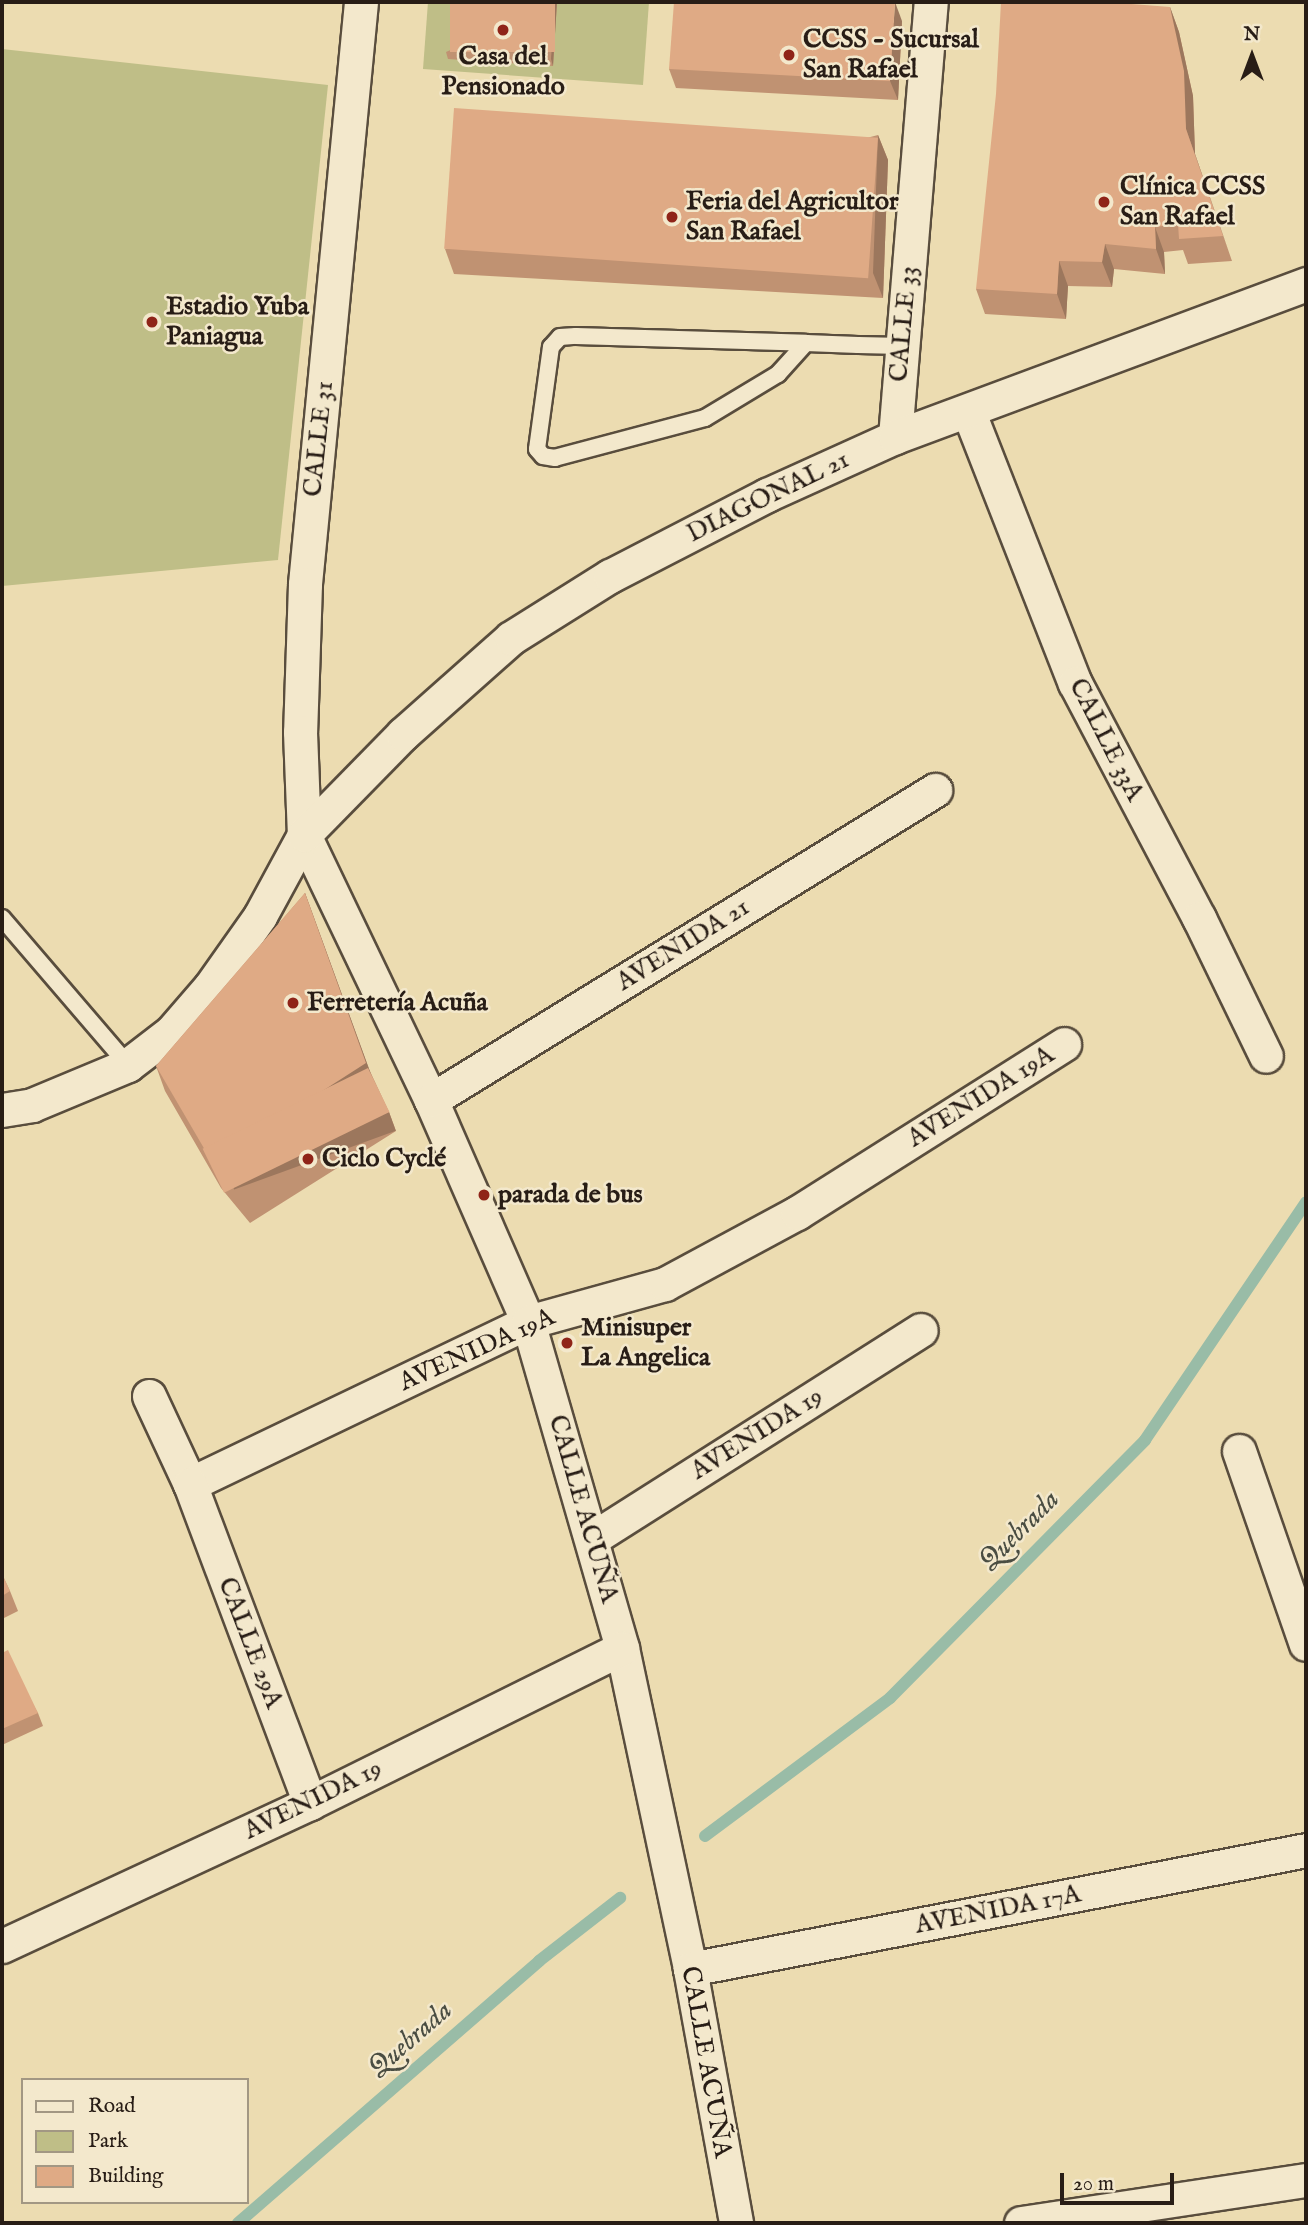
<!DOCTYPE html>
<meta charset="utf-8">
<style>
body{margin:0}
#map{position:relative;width:1308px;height:2225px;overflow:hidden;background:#ecdcb1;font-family:"IM FELL English",serif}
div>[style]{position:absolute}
.green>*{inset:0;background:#bfbe87}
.stream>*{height:12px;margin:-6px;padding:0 6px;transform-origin:6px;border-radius:6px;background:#99bca7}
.roads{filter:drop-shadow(2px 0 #594d3d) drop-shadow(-2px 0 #594d3d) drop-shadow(0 2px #594d3d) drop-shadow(0 -2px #594d3d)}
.service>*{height:16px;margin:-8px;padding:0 8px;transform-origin:8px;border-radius:8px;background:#f3e8cc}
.minor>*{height:33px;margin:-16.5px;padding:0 16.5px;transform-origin:16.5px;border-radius:16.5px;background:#f3e8cc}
.wall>*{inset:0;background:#c09272}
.shaded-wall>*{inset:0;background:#9c775d;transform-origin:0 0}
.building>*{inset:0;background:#dfaa85;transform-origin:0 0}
.dots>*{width:19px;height:19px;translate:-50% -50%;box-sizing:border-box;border:4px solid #f3e8cc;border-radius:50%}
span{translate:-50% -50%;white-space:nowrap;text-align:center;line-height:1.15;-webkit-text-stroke:5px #f3e8cc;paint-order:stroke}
.poi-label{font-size:26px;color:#281d16;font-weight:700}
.left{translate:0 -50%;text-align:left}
.street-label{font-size:26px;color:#281d16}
.water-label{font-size:28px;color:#4a4d42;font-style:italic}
.frame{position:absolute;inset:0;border:4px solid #281d16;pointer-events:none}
.legend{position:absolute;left:21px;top:2078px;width:228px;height:126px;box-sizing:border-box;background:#f3e8cc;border:2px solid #a29783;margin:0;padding:9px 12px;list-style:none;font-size:21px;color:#281d16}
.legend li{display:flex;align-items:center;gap:14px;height:35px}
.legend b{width:35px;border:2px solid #a29783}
.north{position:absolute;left:1217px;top:21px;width:70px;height:70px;-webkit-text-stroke:5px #f3e8cc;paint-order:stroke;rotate:0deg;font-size:19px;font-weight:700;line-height:28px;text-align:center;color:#281d16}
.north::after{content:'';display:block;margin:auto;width:24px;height:32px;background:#281d16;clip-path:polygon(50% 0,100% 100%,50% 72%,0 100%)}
.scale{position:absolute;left:1060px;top:2173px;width:114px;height:32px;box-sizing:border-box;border:4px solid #281d16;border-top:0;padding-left:9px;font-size:21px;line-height:24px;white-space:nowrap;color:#281d16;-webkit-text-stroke:5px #f3e8cc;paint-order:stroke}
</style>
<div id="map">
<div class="green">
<div style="clip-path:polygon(428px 2px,649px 2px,643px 85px,423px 69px)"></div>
<div style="clip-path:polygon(2px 49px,328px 85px,278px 560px,2px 586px)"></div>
</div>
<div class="stream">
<div style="left:705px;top:1836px;width:231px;rotate:-36.7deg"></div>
<div style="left:890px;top:1698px;width:363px;rotate:-45.3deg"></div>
<div style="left:1145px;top:1440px;width:287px;rotate:-55.9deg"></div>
<div style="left:238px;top:2223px;width:399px;rotate:-41deg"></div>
<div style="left:539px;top:1961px;width:103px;rotate:-37.9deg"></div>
</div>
<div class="roads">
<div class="service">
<div style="left:806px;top:343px;width:42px;rotate:132.1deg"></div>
<div style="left:778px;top:374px;width:85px;rotate:148.9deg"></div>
<div style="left:705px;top:418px;width:155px;rotate:165.1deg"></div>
<div style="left:555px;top:458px;width:12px;rotate:-171deg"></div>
<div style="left:543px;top:456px;width:9px;rotate:-131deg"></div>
<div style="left:537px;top:449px;width:103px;rotate:-82.2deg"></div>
<div style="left:551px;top:347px;width:13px;rotate:-48deg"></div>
<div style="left:560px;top:337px;width:16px;rotate:-4deg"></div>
<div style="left:576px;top:336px;width:230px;rotate:1.7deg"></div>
<div style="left:806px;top:343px;width:52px;rotate:2.2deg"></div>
<div style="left:858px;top:345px;width:45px;rotate:1.3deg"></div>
<div style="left:2px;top:918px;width:194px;rotate:49.4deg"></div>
</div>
<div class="minor">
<div style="left:361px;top:2px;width:585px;rotate:95.5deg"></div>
<div style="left:305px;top:584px;width:148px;rotate:91.9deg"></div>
<div style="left:300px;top:732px;width:103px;rotate:87.8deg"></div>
<div style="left:304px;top:835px;width:294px;rotate:64.4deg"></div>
<div style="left:431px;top:1100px;width:242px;rotate:66.4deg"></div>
<div style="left:528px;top:1322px;width:339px;rotate:73.9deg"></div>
<div style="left:622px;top:1648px;width:328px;rotate:78deg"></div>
<div style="left:690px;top:1969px;width:258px;rotate:79.7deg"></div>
<div style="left:969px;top:413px;width:290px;rotate:68.6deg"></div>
<div style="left:1075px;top:683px;width:266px;rotate:62.2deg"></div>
<div style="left:1199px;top:918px;width:153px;rotate:64.1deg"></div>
<div style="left:895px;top:437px;width:436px;rotate:-85.3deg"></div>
<div style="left:431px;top:1100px;width:592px;rotate:-31.59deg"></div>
<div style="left:2px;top:1110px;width:30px;rotate:-9deg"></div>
<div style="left:32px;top:1105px;width:104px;rotate:-22.6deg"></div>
<div style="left:128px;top:1065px;width:54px;rotate:-37.5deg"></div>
<div style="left:171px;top:1032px;width:60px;rotate:-49.1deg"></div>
<div style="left:210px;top:987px;width:87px;rotate:-54.8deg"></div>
<div style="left:260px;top:916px;width:92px;rotate:-61.5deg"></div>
<div style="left:304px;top:835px;width:141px;rotate:-45.6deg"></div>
<div style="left:403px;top:734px;width:144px;rotate:-41.6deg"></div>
<div style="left:511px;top:638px;width:117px;rotate:-32.1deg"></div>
<div style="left:610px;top:576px;width:177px;rotate:-27.3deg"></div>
<div style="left:767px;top:495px;width:141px;rotate:-24.4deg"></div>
<div style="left:895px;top:437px;width:439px;rotate:-20.4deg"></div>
<div style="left:149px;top:1396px;width:97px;rotate:65deg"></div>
<div style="left:190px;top:1484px;width:375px;rotate:-25.6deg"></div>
<div style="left:528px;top:1322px;width:142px;rotate:-15.5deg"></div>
<div style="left:665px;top:1284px;width:150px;rotate:-28.3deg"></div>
<div style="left:797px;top:1213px;width:316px;rotate:-32.3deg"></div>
<div style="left:1239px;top:1451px;width:204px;rotate:70.9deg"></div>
<div style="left:190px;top:1484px;width:341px;rotate:69.4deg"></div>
<div style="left:593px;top:1538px;width:388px;rotate:-32.4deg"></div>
<div style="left:2px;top:1946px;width:340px;rotate:-24.9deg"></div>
<div style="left:310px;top:1803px;width:348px;rotate:-26.4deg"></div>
<div style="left:690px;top:1969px;width:627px;rotate:-10.93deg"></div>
<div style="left:1021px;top:2223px;width:288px;rotate:-8.6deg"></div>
</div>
</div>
<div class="wall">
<div style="clip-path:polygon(557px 2px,553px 66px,448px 59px,446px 52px)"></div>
<div style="clip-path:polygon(1170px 7px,1179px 32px,1193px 96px,1195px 154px,1232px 261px,1188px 264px,1183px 250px,1164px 252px,1165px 274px,1114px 269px,1112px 287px,1068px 286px,1066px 319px,985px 314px,976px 289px)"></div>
<div style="clip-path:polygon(902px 21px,898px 100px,676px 88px,669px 69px)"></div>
<div style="clip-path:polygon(878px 135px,888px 160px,883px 298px,454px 274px,445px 249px)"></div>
<div style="clip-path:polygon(305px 893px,369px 1069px,389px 1112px,396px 1131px,250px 1223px,221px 1188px,165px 1091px,156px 1066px)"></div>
<div style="clip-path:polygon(2px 1574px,10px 1591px,18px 1611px,2px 1619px)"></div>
<div style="clip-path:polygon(2px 1653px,38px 1713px,43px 1726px,2px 1745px)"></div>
</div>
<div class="shaded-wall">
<div style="clip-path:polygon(555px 2px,557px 2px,553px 66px,551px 59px)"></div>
<div style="clip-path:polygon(895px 2px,902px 21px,898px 100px,890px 81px)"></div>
<div style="clip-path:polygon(1170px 7px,1179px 32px,1193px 96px,1195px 154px,1232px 261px,1186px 129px)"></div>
<div style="clip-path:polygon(878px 135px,888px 160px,883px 298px,873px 273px)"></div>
<div style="clip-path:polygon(1155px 227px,1164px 252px,1165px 274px,1156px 249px)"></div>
<div style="clip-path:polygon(1105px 244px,1114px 269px,1112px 287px,1102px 262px)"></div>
<div style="clip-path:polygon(1059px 261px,1068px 286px,1066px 319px,1057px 294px)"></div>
<div style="clip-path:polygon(305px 893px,376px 1088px,214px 1168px,212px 1162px)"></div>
<div style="left:389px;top:1112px;width:20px;height:172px;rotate:70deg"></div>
</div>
<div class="building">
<div style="left:450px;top:2px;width:105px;height:50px"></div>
<div style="clip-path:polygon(674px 2px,895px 2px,890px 81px,669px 69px)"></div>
<div style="clip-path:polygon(1001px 2px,1106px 2px,1170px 7px,1184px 71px,1186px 129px,1223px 236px,1179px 239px,1178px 224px,1155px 227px,1156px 249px,1105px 244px,1102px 262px,1059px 261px,1057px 294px,976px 289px,996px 94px)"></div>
<div style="left:454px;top:108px;width:425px;height:141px;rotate:4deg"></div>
<div style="clip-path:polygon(305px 893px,366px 1063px,212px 1162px,156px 1066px)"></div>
<div style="left:368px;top:1068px;width:49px;height:184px;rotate:64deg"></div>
<div style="clip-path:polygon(2px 1574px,10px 1591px,2px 1596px)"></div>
<div style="clip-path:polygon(8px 1650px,38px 1713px,2px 1729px,2px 1653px)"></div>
</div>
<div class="dots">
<div style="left:503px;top:30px;background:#8f2418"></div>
<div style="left:789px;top:55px;background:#8f2418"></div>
<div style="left:1104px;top:202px;background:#8f2418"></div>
<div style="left:672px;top:217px;background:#8f2418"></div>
<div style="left:152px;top:322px;background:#8f2418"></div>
<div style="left:293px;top:1003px;background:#8f2418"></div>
<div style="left:308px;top:1159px;background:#8f2418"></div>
<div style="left:484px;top:1195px;background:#8f2418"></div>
<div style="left:567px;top:1343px;background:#8f2418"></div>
</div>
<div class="poi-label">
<span class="left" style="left:803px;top:55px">CCSS - Sucursal<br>San Rafael</span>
<span style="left:503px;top:72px">Casa del<br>Pensionado</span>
<span class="left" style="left:1120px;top:202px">Clínica CCSS<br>San Rafael</span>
<span class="left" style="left:686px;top:217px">Feria del Agricultor<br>San Rafael</span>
<span class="left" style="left:166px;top:322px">Estadio Yuba<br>Paniagua</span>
<span class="left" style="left:307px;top:1003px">Ferretería Acuña</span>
<span class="left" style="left:322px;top:1159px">Ciclo Cyclé</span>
<span class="left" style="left:498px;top:1195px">parada de bus</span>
<span class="left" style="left:581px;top:1343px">Minisuper<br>La Angelica</span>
</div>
<div class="street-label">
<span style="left:904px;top:324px;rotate:-85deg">CALLE 33</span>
<span style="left:319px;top:439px;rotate:-84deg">CALLE 31</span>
<span style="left:768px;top:497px;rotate:-26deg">DIAGONAL 21</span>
<span style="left:1106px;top:740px;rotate:63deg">CALLE 33A</span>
<span style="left:683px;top:945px;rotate:-32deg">AVENIDA 21</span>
<span style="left:981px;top:1097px;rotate:-32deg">AVENIDA 19A</span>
<span style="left:477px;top:1350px;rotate:-24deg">AVENIDA 19A</span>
<span style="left:757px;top:1434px;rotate:-32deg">AVENIDA 19</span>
<span style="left:583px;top:1509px;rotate:74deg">CALLE ACUÑA</span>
<span style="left:250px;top:1643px;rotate:69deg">CALLE 29A</span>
<span style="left:313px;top:1800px;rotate:-26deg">AVENIDA 19</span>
<span style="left:998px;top:1910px;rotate:-11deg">AVENIDA 17A</span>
<span style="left:706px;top:2062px;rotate:80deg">CALLE ACUÑA</span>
</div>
<div class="water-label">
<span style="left:1020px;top:1531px;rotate:-45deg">Quebrada</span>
<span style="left:411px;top:2040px;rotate:-41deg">Quebrada</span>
</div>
<div class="frame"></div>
<ul class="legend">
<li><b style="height:9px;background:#f3e8cc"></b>Road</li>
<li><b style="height:19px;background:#bfbe87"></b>Park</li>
<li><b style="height:19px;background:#dfaa85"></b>Building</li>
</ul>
<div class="north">N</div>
<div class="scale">20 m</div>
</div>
